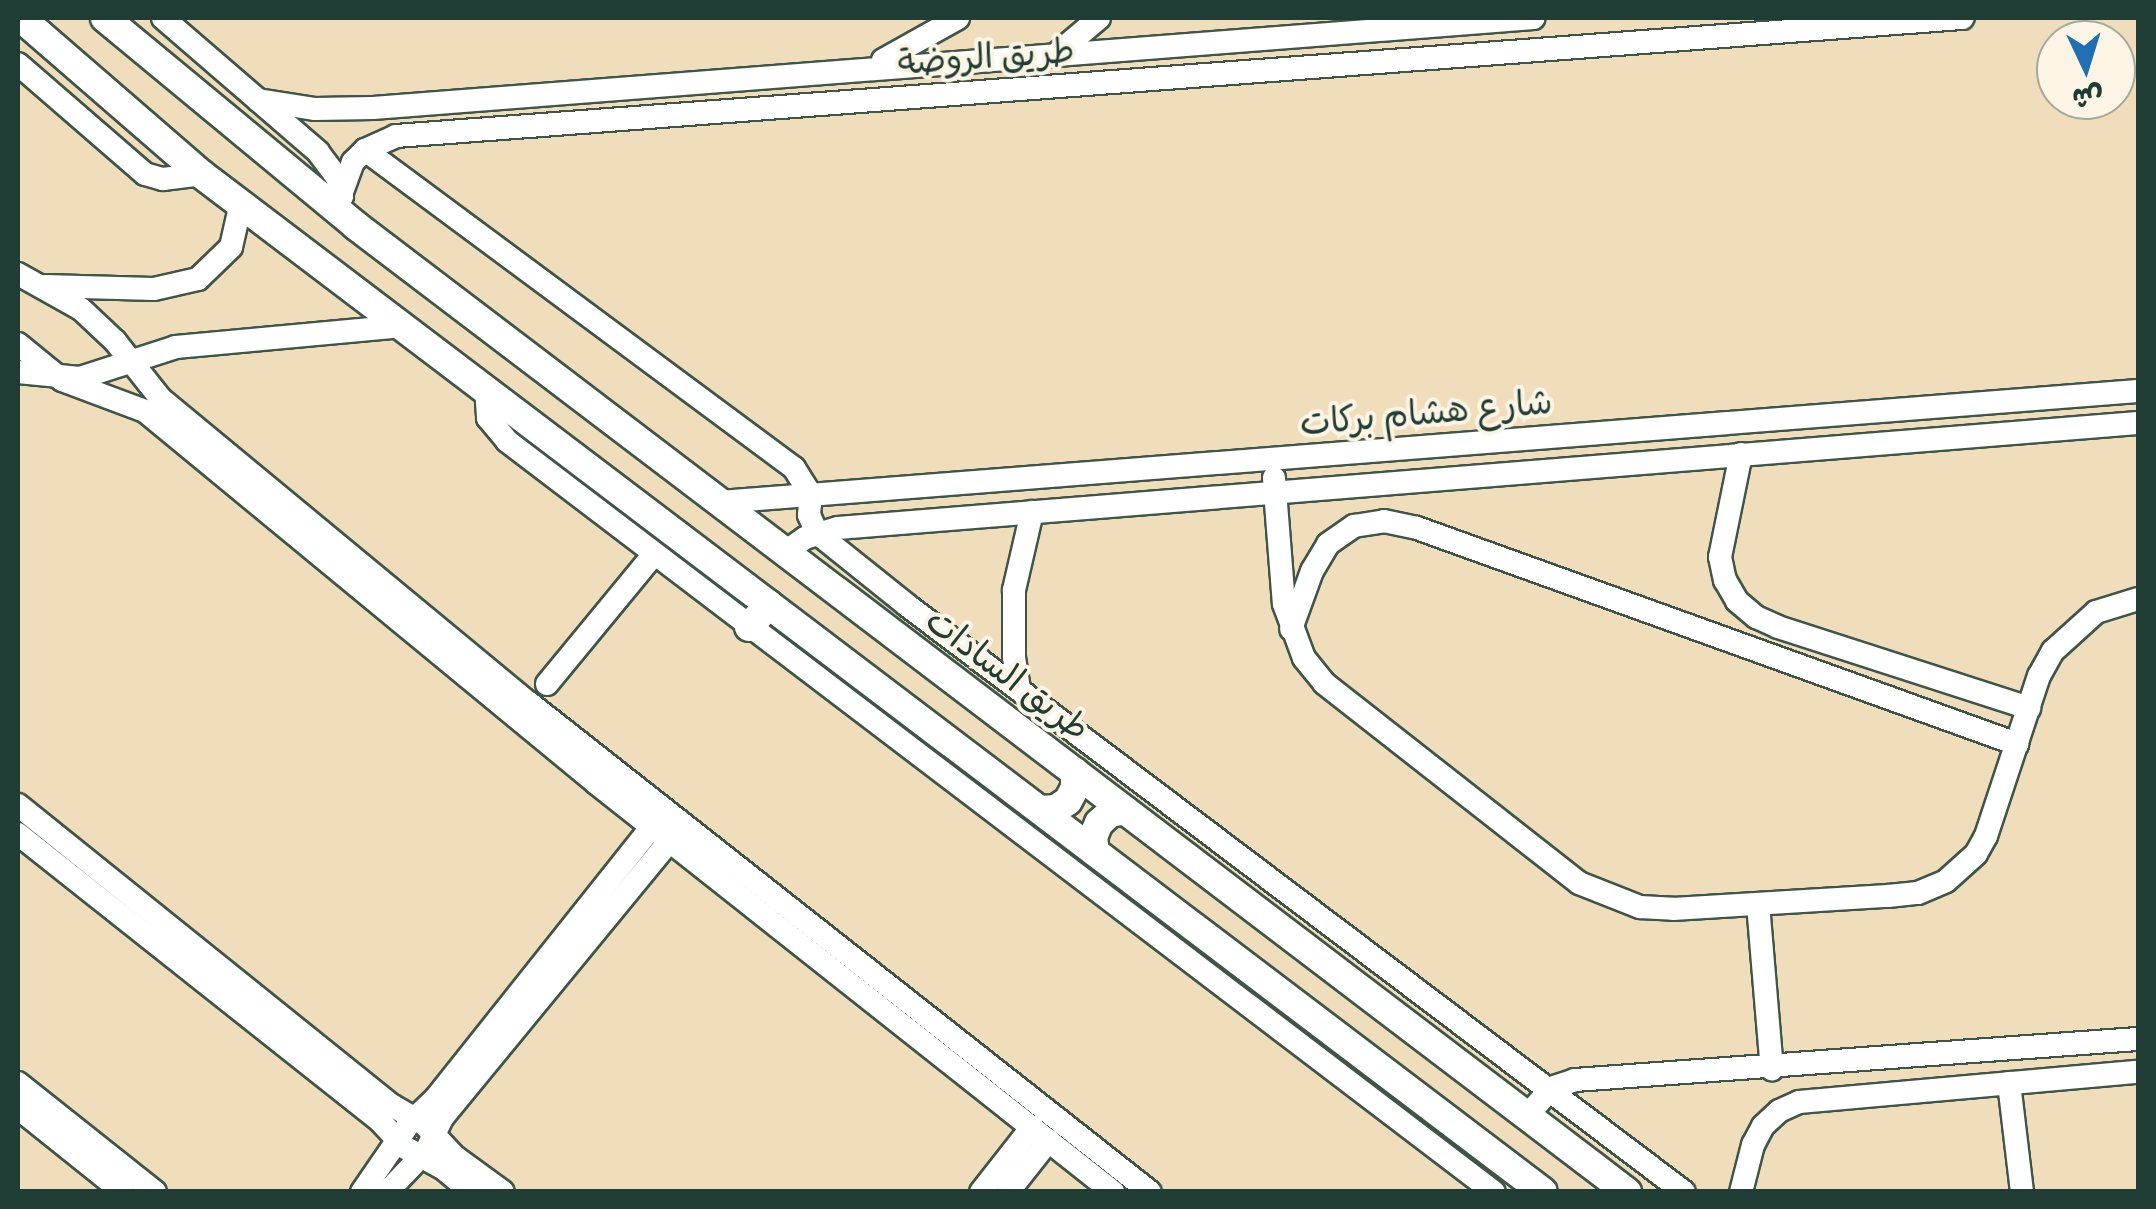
<!DOCTYPE html>
<meta charset="utf-8">
<style>
body{margin:0}
#map{position:relative;width:2156px;height:1209px;overflow:hidden;background:#f0ddbb;font-family:"Patrick Hand","Playpen Sans Arabic",sans-serif}
div>[style]{position:absolute}
.roads{filter:drop-shadow(2px 0 #3e5548) drop-shadow(-2px 0 #3e5548) drop-shadow(0 2px #3e5548) drop-shadow(0 -2px #3e5548)}
.minor>*{height:22px;margin:-11px;padding:0 11px;transform-origin:11px;border-radius:11px;background:#fff}
.major>*{height:28px;margin:-14px;padding:0 14px;transform-origin:14px;border-radius:14px;background:#fff}
span{translate:-50% -50%;white-space:nowrap;text-align:center;line-height:1.15;-webkit-text-stroke:8px #fcf5e5;paint-order:stroke}
.street-label{font-size:35px;color:#1f3d34}
.frame{position:absolute;inset:0;border:20px solid #1f3d34;pointer-events:none}
.north{position:absolute;left:2036px;top:20px;width:100px;height:100px;box-sizing:border-box;background:#fcf5e5;border:2px solid #a4ab9e;border-radius:50%;rotate:176deg;font-size:28px;font-weight:700;line-height:40px;text-align:center;color:#1f3d34}
.north::after{content:'';display:block;margin:auto;width:35px;height:45px;background:#1f6fb2;clip-path:polygon(50% 0,100% 100%,50% 72%,0 100%)}
</style>
<div id="map">
<div class="roads">
<div class="minor">
<div style="left:163px;top:18px;width:205px;rotate:40.8deg"></div>
<div style="left:318px;top:152px;width:31px;rotate:53deg"></div>
<div style="left:337px;top:177px;width:20px;rotate:75deg"></div>
<div style="left:1060px;top:51px;width:51px;rotate:-40.2deg"></div>
<div style="left:883px;top:60px;width:86px;rotate:-29.2deg"></div>
<div style="left:18px;top:64px;width:168px;rotate:40.9deg"></div>
<div style="left:145px;top:174px;width:19px;rotate:16deg"></div>
<div style="left:163px;top:179px;width:38px;rotate:-7deg"></div>
<div style="left:258px;top:100px;width:58px;rotate:9deg"></div>
<div style="left:315px;top:109px;width:58px;rotate:-1deg"></div>
<div style="left:373px;top:108px;width:1164px;rotate:-4.43deg"></div>
<div style="left:365px;top:150px;width:534px;rotate:36.55deg"></div>
<div style="left:794px;top:468px;width:32px;rotate:58deg"></div>
<div style="left:811px;top:495px;width:20px;rotate:96deg"></div>
<div style="left:809px;top:515px;width:20px;rotate:66deg"></div>
<div style="left:817px;top:533px;width:117px;rotate:38.7deg"></div>
<div style="left:908px;top:606px;width:972px;rotate:37.06deg"></div>
<div style="left:342px;top:192px;width:32px;rotate:-70deg"></div>
<div style="left:353px;top:162px;width:17px;rotate:-45deg"></div>
<div style="left:365px;top:150px;width:34px;rotate:-24deg"></div>
<div style="left:396px;top:136px;width:1571px;rotate:-4.31deg"></div>
<div style="left:18px;top:274px;width:72px;rotate:29.1deg"></div>
<div style="left:81px;top:309px;width:47px;rotate:43.3deg"></div>
<div style="left:115px;top:341px;width:74px;rotate:51.6deg"></div>
<div style="left:161px;top:399px;width:477px;rotate:39.6deg"></div>
<div style="left:529px;top:703px;width:790px;rotate:38.22deg"></div>
<div style="left:45px;top:286px;width:109px;rotate:1.6deg"></div>
<div style="left:154px;top:289px;width:45px;rotate:-12.8deg"></div>
<div style="left:198px;top:279px;width:46px;rotate:-44.1deg"></div>
<div style="left:231px;top:247px;width:45px;rotate:-77.2deg"></div>
<div style="left:18px;top:344px;width:57px;rotate:39.3deg"></div>
<div style="left:62px;top:380px;width:89px;rotate:20.5deg"></div>
<div style="left:145px;top:411px;width:583px;rotate:39.5deg"></div>
<div style="left:595px;top:782px;width:661px;rotate:38.36deg"></div>
<div style="left:18px;top:372px;width:62px;rotate:5.5deg"></div>
<div style="left:80px;top:378px;width:101px;rotate:-17.9deg"></div>
<div style="left:176px;top:347px;width:228px;rotate:-5.3deg"></div>
<div style="left:486px;top:388px;width:30px;rotate:86deg"></div>
<div style="left:488px;top:418px;width:30px;rotate:50deg"></div>
<div style="left:507px;top:441px;width:1240px;rotate:37.27deg"></div>
<div style="left:1741px;top:454px;width:105px;rotate:101.5deg"></div>
<div style="left:1720px;top:557px;width:24px;rotate:78deg"></div>
<div style="left:1725px;top:580px;width:24px;rotate:60deg"></div>
<div style="left:1737px;top:601px;width:25px;rotate:40deg"></div>
<div style="left:1756px;top:617px;width:24px;rotate:24deg"></div>
<div style="left:1778px;top:627px;width:264px;rotate:17.9deg"></div>
<div style="left:1274px;top:478px;width:126px;rotate:85.5deg"></div>
<div style="left:1284px;top:604px;width:58px;rotate:69.7deg"></div>
<div style="left:1304px;top:658px;width:32px;rotate:51deg"></div>
<div style="left:1324px;top:683px;width:324px;rotate:38.1deg"></div>
<div style="left:1579px;top:883px;width:66px;rotate:21.5deg"></div>
<div style="left:1640px;top:907px;width:33px;rotate:3deg"></div>
<div style="left:1673px;top:909px;width:215px;rotate:-3.5deg"></div>
<div style="left:1888px;top:896px;width:30px;rotate:-6deg"></div>
<div style="left:1918px;top:893px;width:30px;rotate:-23deg"></div>
<div style="left:1946px;top:881px;width:40px;rotate:-42deg"></div>
<div style="left:1976px;top:854px;width:21px;rotate:-61deg"></div>
<div style="left:1986px;top:836px;width:169px;rotate:-71.7deg"></div>
<div style="left:2039px;top:676px;width:29px;rotate:-61deg"></div>
<div style="left:2053px;top:651px;width:58px;rotate:-42.2deg"></div>
<div style="left:2096px;top:612px;width:44px;rotate:-17.2deg"></div>
<div style="left:720px;top:502px;width:1422px;rotate:-4.48deg"></div>
<div style="left:785px;top:552px;width:24px;rotate:-35deg"></div>
<div style="left:805px;top:538px;width:34px;rotate:-17deg"></div>
<div style="left:838px;top:528px;width:1304px;rotate:-4.62deg"></div>
<div style="left:1291px;top:629px;width:62px;rotate:-70.1deg"></div>
<div style="left:1312px;top:571px;width:31px;rotate:-59deg"></div>
<div style="left:1328px;top:544px;width:32px;rotate:-35deg"></div>
<div style="left:1354px;top:526px;width:30px;rotate:-9deg"></div>
<div style="left:1384px;top:521px;width:34px;rotate:12deg"></div>
<div style="left:1417px;top:528px;width:638px;rotate:19.8deg"></div>
<div style="left:547px;top:684px;width:168px;rotate:-50.5deg"></div>
<div style="left:1019px;top:689px;width:32px;rotate:-99deg"></div>
<div style="left:1014px;top:657px;width:67px;rotate:-90deg"></div>
<div style="left:1014px;top:590px;width:80px;rotate:-77deg"></div>
<div style="left:18px;top:805px;width:481px;rotate:38.8deg"></div>
<div style="left:393px;top:1106px;width:34px;rotate:30deg"></div>
<div style="left:423px;top:1123px;width:47px;rotate:46.7deg"></div>
<div style="left:455px;top:1157px;width:59px;rotate:36.1deg"></div>
<div style="left:18px;top:834px;width:462px;rotate:38.4deg"></div>
<div style="left:380px;top:1121px;width:35px;rotate:47deg"></div>
<div style="left:404px;top:1147px;width:46px;rotate:28.8deg"></div>
<div style="left:444px;top:1169px;width:35px;rotate:40deg"></div>
<div style="left:1758px;top:904px;width:166px;rotate:85.2deg"></div>
<div style="left:18px;top:1083px;width:175px;rotate:38.5deg"></div>
<div style="left:2009px;top:1083px;width:110px;rotate:83.2deg"></div>
<div style="left:18px;top:1108px;width:134px;rotate:38.7deg"></div>
<div style="left:1527px;top:1116px;width:37px;rotate:-49deg"></div>
<div style="left:1551px;top:1088px;width:25px;rotate:-18deg"></div>
<div style="left:1575px;top:1080px;width:564px;rotate:-4.17deg"></div>
<div style="left:362px;top:1192px;width:81px;rotate:-55.5deg"></div>
<div style="left:408px;top:1125px;width:39px;rotate:-44deg"></div>
<div style="left:436px;top:1098px;width:347px;rotate:-51.5deg"></div>
<div style="left:387px;top:1192px;width:57px;rotate:-46.4deg"></div>
<div style="left:426px;top:1151px;width:37px;rotate:-64deg"></div>
<div style="left:442px;top:1118px;width:360px;rotate:-50.6deg"></div>
<div style="left:981px;top:1192px;width:83px;rotate:-51.9deg"></div>
<div style="left:1008px;top:1192px;width:66px;rotate:-51.7deg"></div>
<div style="left:1741px;top:1192px;width:49px;rotate:-75.7deg"></div>
<div style="left:1753px;top:1145px;width:21px;rotate:-62deg"></div>
<div style="left:1763px;top:1126px;width:22px;rotate:-43deg"></div>
<div style="left:1779px;top:1111px;width:22px;rotate:-24deg"></div>
<div style="left:1799px;top:1102px;width:340px;rotate:-5.1deg"></div>
</div>
<div class="major">
<div style="left:21px;top:18px;width:238px;rotate:40.9deg"></div>
<div style="left:201px;top:174px;width:1684px;rotate:37.18deg"></div>
<div style="left:105px;top:18px;width:325px;rotate:39.6deg"></div>
<div style="left:355px;top:225px;width:1598px;rotate:37.24deg"></div>
<div style="left:749px;top:627px;width:30px;rotate:-49deg"></div>
<div style="left:1041px;top:810px;width:15px;rotate:-4deg"></div>
<div style="left:1056px;top:809px;width:14px;rotate:-34deg"></div>
<div style="left:1068px;top:801px;width:15px;rotate:-62deg"></div>
<div style="left:1075px;top:788px;width:16px;rotate:-90deg"></div>
<div style="left:1095px;top:852px;width:15px;rotate:-98deg"></div>
<div style="left:1093px;top:837px;width:15px;rotate:-67deg"></div>
<div style="left:1099px;top:823px;width:15px;rotate:-42deg"></div>
<div style="left:1110px;top:813px;width:15px;rotate:-11deg"></div>
</div>
</div>
<div class="street-label">
<span style="left:986px;top:56px;rotate:-4deg">طريق الروضة</span>
<span style="left:1426px;top:412px;rotate:-5deg">شارع هشام بركات</span>
<span style="left:1008px;top:674px;rotate:37deg">طريق السادات</span>
</div>
<div class="frame"></div>
<div class="north">ش</div>
</div>
